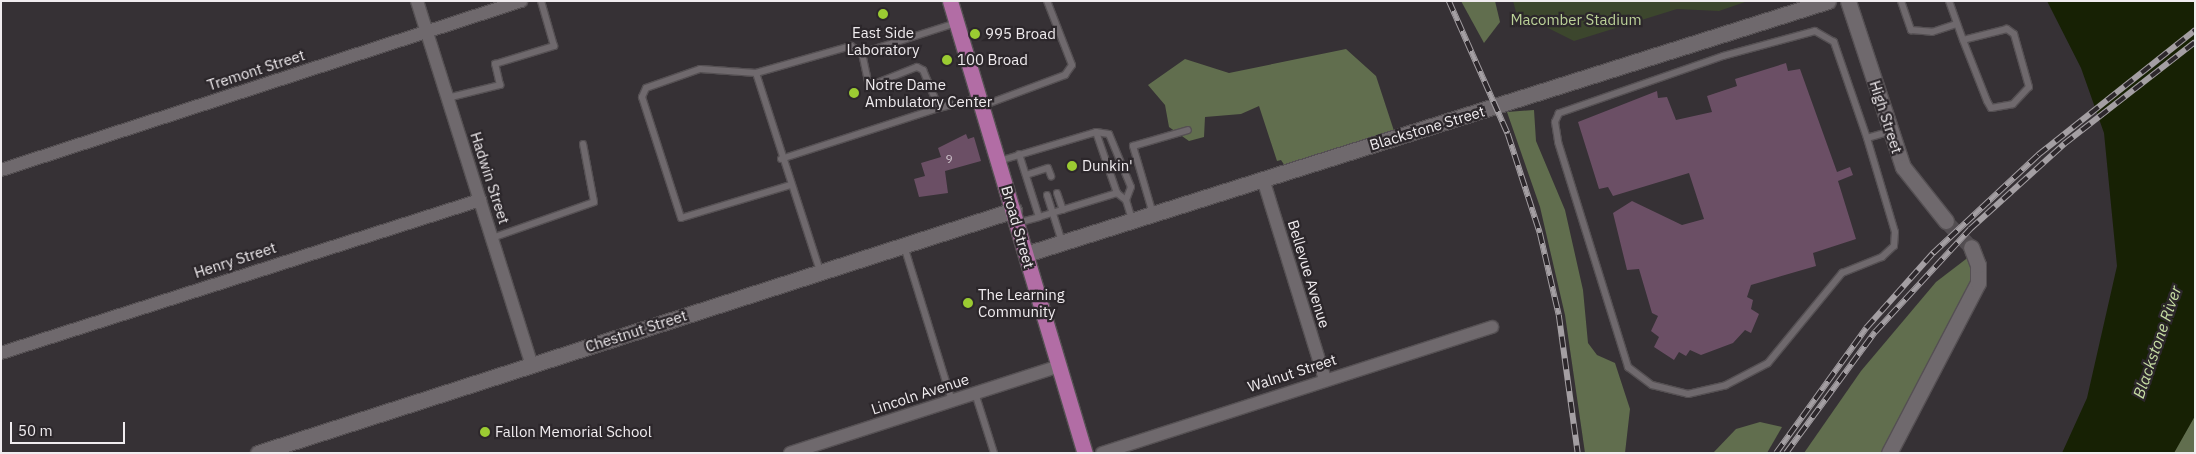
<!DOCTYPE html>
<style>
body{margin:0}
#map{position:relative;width:2196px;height:454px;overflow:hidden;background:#363135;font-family:"IBM Plex Sans",sans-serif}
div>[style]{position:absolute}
.green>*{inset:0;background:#3c462d}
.forest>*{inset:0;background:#616e4e}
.water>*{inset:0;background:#172104}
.building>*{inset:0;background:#6b4f65}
.tertiary-tunnel>*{height:15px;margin-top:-7.5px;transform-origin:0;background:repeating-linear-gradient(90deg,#524d51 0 15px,transparent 0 23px)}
.roads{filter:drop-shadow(1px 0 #555053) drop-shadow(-1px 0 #555053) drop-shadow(0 1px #555053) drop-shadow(0 -1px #555053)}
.service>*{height:6px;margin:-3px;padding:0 3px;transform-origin:3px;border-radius:3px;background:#6f696d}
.minor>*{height:12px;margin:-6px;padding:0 6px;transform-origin:6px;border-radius:6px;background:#6f696d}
.tertiary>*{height:15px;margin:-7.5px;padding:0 7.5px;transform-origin:7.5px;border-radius:7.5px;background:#6f696d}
.primary>*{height:15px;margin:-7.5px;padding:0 7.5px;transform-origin:7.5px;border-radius:7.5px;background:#b26da5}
.rail>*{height:5.5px;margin-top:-2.75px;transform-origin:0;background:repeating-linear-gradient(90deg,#2c272b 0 11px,#a49fa3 0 22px);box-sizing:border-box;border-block:1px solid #a49fa3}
.dots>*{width:14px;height:14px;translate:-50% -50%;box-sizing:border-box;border:2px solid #2c272b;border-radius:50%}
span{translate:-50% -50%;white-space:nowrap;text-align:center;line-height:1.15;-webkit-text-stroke:4.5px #2c272b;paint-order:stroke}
.number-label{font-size:12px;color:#cfc5cc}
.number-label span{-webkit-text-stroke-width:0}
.park-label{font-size:15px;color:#bbd198}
.poi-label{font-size:15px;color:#f0ecef}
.left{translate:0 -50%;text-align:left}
.street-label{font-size:15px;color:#f0ecef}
.water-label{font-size:16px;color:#c7dea4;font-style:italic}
.frame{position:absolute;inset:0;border:2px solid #f0ecef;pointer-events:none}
.scale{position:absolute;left:10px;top:422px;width:115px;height:22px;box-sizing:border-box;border:2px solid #f0ecef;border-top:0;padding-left:6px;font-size:15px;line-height:18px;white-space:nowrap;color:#f0ecef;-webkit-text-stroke:4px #2c272b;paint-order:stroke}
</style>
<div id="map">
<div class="green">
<div style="clip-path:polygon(1513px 1px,1748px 1px,1719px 11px,1677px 9px,1574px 41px,1516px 12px)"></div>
</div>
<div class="forest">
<div style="clip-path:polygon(1461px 1px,1495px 1px,1500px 22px,1484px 43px)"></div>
<div style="clip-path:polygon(1346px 49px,1376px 76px,1397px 140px,1291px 175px,1281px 160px,1277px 161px,1259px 106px,1241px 114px,1205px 117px,1204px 137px,1189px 141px,1169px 127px,1165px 105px,1148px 85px,1185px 59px,1229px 73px)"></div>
<div style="clip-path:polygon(1534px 110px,1536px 141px,1565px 210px,1583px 290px,1588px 343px,1597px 355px,1615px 363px,1630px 409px,1625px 453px,1585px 453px,1565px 315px,1540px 207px,1507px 112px)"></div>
<div style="clip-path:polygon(1970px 256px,1974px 265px,1969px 310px,1894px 453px,1804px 453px,1861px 371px,1936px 282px)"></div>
<div style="clip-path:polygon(2195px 373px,2195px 453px,2158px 453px)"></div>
<div style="clip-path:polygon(1760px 422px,1782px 427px,1767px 453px,1713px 453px,1736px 429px)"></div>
</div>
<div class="water">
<div style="clip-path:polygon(2047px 1px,2195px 1px,2195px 416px,2174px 453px,2062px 453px,2087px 398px,2117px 266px,2104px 133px,2081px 68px)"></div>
</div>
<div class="building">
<div style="clip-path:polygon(1786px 63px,1788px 71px,1800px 69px,1837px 172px,1850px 167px,1853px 175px,1838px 181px,1856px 239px,1813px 253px,1816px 266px,1751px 285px,1747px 297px,1753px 300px,1751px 309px,1759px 314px,1751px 333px,1745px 330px,1733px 343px,1701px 355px,1690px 350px,1686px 356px,1679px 352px,1674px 360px,1654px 347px,1659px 337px,1651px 331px,1658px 316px,1652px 313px,1639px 269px,1627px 270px,1613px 213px,1632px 201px,1682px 225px,1704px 219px,1689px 173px,1613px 196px,1608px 187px,1599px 189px,1578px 122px,1657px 91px,1658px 98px,1667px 97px,1676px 120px,1712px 112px,1707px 96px,1737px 86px,1735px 79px)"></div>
<div style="clip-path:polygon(966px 134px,968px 139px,974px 137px,981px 161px,945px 171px,948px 193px,919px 197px,914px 179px,925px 176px,921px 163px,941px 157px,938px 148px)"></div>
</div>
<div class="tertiary-tunnel">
<div style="left:1946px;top:221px;width:36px;rotate:46deg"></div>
</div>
<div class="roads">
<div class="service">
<div style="left:1901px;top:1px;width:31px;rotate:71deg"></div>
<div style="left:1911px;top:30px;width:21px;rotate:5deg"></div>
<div style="left:1932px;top:32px;width:26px;rotate:-18deg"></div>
<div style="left:1949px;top:1px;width:41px;rotate:70.3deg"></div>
<div style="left:1963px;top:40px;width:66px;rotate:68.5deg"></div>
<div style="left:1987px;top:101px;width:8px;rotate:60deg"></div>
<div style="left:1991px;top:108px;width:22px;rotate:-10deg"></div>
<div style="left:2013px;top:104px;width:23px;rotate:-47deg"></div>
<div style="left:2029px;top:87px;width:55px;rotate:-105.8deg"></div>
<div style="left:2014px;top:34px;width:9px;rotate:-144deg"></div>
<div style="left:2007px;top:29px;width:45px;rotate:166deg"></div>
<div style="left:862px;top:53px;width:99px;rotate:-17.7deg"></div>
<div style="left:756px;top:73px;width:56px;rotate:-175.9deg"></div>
<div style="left:700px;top:69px;width:57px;rotate:160.6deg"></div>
<div style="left:646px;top:88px;width:10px;rotate:114deg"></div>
<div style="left:642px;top:97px;width:127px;rotate:72.1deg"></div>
<div style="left:681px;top:218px;width:114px;rotate:-16.8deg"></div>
<div style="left:447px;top:98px;width:55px;rotate:-13.8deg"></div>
<div style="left:500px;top:85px;width:22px;rotate:-103deg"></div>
<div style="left:495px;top:64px;width:62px;rotate:-17deg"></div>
<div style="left:554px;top:46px;width:47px;rotate:-106.1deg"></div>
<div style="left:982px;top:106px;width:89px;rotate:-20.5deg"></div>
<div style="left:1065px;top:75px;width:12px;rotate:-55deg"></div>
<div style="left:1072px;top:65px;width:69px;rotate:-111.3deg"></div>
<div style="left:1096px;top:132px;width:65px;rotate:71deg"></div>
<div style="left:1117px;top:193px;width:11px;rotate:38deg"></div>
<div style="left:1126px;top:200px;width:21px;rotate:73deg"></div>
<div style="left:1867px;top:138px;width:102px;rotate:-109deg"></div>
<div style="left:1834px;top:42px;width:22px;rotate:-150deg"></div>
<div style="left:1815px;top:31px;width:95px;rotate:164.8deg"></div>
<div style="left:1723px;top:56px;width:174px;rotate:160.8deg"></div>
<div style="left:1559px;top:113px;width:10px;rotate:114deg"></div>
<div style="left:1555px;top:122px;width:20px;rotate:81deg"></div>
<div style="left:1558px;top:142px;width:236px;rotate:72.7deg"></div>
<div style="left:1628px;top:367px;width:30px;rotate:37deg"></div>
<div style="left:1652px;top:385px;width:37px;rotate:14deg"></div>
<div style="left:1688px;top:394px;width:39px;rotate:-13deg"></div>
<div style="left:1726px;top:385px;width:47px;rotate:-27.6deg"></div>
<div style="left:1768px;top:363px;width:117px;rotate:-50.6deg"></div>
<div style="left:1842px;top:273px;width:43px;rotate:-21.8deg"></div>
<div style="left:1882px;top:257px;width:16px;rotate:-43deg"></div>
<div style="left:1894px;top:246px;width:14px;rotate:-86deg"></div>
<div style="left:1895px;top:232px;width:98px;rotate:-106.6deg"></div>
<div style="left:1867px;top:138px;width:25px;rotate:-16deg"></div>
<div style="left:1019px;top:154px;width:66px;rotate:72.4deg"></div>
<div style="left:1039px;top:217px;width:82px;rotate:-17.1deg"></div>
<div style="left:781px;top:159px;width:166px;rotate:-17.9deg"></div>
<div style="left:999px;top:161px;width:101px;rotate:-16.6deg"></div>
<div style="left:1096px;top:132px;width:13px;rotate:9deg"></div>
<div style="left:1109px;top:134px;width:57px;rotate:67.5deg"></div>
<div style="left:1131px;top:187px;width:14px;rotate:111deg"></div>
<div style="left:1026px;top:175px;width:23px;rotate:-18deg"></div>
<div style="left:1048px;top:168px;width:9px;rotate:69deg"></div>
<div style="left:1057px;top:193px;width:18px;rotate:71deg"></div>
<div style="left:1047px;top:195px;width:49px;rotate:72.3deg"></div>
<div style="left:1153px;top:214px;width:71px;rotate:-106.4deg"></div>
<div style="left:1133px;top:146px;width:57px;rotate:-16.2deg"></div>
<div style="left:1017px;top:223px;width:23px;rotate:-15deg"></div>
<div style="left:492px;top:238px;width:108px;rotate:-19.4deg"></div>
<div style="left:594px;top:202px;width:59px;rotate:-100.7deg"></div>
<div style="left:904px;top:246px;width:162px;rotate:72.8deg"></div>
<div style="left:820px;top:271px;width:208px;rotate:-107.9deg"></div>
<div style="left:756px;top:73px;width:99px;rotate:-15.9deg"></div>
<div style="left:851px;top:46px;width:13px;rotate:32deg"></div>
<div style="left:862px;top:53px;width:29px;rotate:78deg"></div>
<div style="left:868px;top:81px;width:7px;rotate:27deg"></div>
<div style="left:874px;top:84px;width:46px;rotate:-21.6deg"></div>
<div style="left:917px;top:67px;width:7px;rotate:27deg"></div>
<div style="left:923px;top:70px;width:41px;rotate:67.2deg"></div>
<div style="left:939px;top:108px;width:41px;rotate:-14deg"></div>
<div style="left:975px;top:393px;width:63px;rotate:72.4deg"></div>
</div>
<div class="minor">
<div style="left:417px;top:1px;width:382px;rotate:72.5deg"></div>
<div style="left:1px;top:170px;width:547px;rotate:-18deg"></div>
<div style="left:1263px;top:179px;width:209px;rotate:72.8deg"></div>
<div style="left:1px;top:353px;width:503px;rotate:-17.71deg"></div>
<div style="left:790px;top:453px;width:284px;rotate:-17.9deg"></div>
<div style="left:1102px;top:453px;width:410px;rotate:-17.9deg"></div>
</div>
<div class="tertiary">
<div style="left:1848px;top:1px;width:175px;rotate:71.7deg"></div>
<div style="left:1903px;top:167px;width:69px;rotate:51.5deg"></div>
<div style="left:1026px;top:254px;width:841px;rotate:-17.51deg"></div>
<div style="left:258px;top:453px;width:794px;rotate:-17.82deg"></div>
<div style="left:1889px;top:453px;width:192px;rotate:-62.4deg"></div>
<div style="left:1978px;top:283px;width:18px;rotate:-90deg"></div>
<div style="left:1978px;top:265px;width:19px;rotate:-111deg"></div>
</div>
<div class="primary">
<div style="left:950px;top:1px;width:472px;rotate:73.4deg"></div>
</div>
</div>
<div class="rail">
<div style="left:1449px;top:1px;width:145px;rotate:66.1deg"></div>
<div style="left:1508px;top:134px;width:104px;rotate:72.1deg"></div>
<div style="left:1540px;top:233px;width:84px;rotate:77deg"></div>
<div style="left:1559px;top:315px;width:139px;rotate:82.2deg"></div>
<div style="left:1776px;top:453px;width:154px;rotate:-54.2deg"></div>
<div style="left:1866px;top:328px;width:101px;rotate:-48.2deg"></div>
<div style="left:1933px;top:253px;width:144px;rotate:-43deg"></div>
<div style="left:2038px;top:155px;width:201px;rotate:-38.5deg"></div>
<div style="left:1786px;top:453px;width:150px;rotate:-53.7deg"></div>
<div style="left:1875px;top:332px;width:140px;rotate:-47.3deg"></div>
<div style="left:1970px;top:229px;width:127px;rotate:-42.1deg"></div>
<div style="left:2064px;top:144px;width:166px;rotate:-37.9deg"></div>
</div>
<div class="dots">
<div style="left:883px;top:14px;background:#9bcb32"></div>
<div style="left:975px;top:34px;background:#9bcb32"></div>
<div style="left:947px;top:60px;background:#9bcb32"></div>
<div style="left:854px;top:93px;background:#9bcb32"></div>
<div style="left:1072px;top:166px;background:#9bcb32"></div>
<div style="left:968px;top:303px;background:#9bcb32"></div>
<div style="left:485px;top:432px;background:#9bcb32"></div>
</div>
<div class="number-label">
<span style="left:949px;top:159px">9</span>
</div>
<div class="park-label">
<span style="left:1576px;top:20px">Macomber Stadium</span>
</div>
<div class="poi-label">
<span style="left:883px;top:41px">East Side<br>Laboratory</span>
<span class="left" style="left:985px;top:34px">995 Broad</span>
<span class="left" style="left:957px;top:60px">100 Broad</span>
<span class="left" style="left:865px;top:93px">Notre Dame<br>Ambulatory Center</span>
<span class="left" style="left:1082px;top:166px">Dunkin'</span>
<span class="left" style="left:978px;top:303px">The Learning<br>Community</span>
<span class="left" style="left:495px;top:432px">Fallon Memorial School</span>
</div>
<div class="street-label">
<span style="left:256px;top:70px;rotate:-18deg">Tremont Street</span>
<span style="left:1886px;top:117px;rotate:72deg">High Street</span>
<span style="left:1427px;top:128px;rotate:-17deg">Blackstone Street</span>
<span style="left:490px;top:178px;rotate:72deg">Hadwin Street</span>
<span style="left:1018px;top:227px;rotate:74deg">Broad Street</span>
<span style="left:235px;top:260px;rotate:-18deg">Henry Street</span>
<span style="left:1309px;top:274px;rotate:73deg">Bellevue Avenue</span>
<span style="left:636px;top:331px;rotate:-18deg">Chestnut Street</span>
<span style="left:1292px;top:373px;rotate:-18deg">Walnut Street</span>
<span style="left:920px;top:394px;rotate:-18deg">Lincoln Avenue</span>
</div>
<div class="water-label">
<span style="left:2157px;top:342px;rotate:-71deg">Blackstone River</span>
</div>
<div class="frame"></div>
<div class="scale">50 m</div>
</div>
